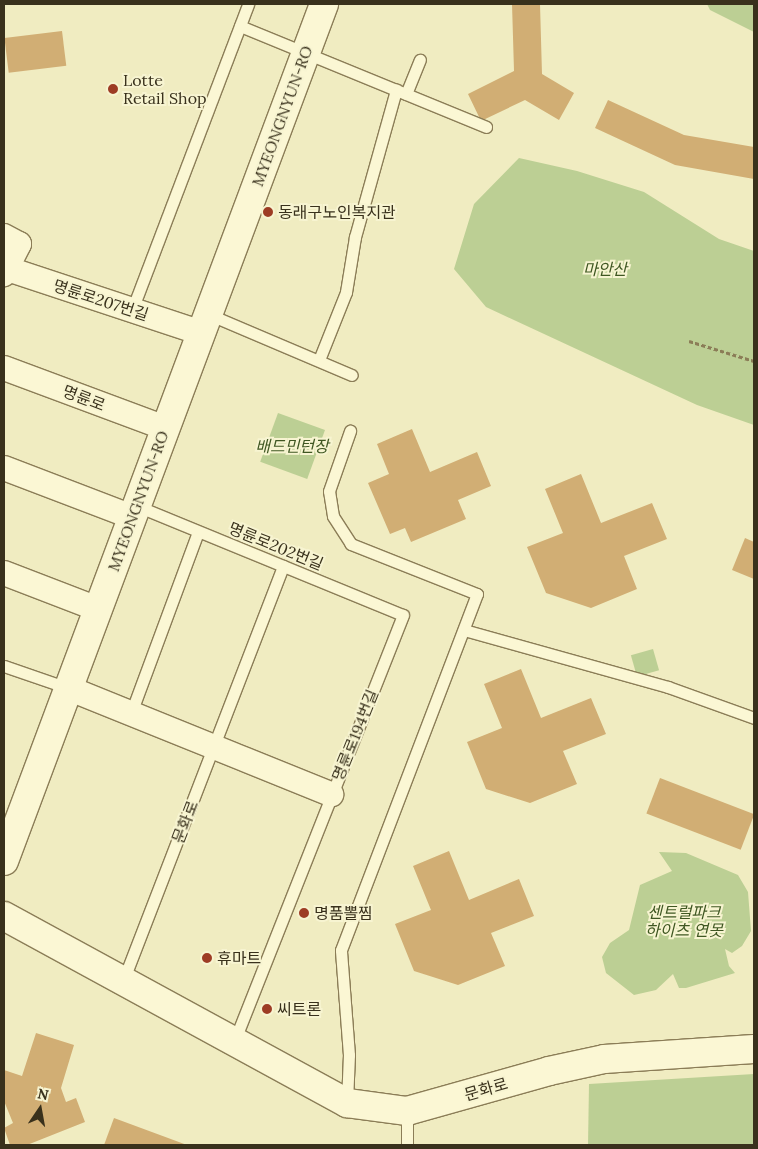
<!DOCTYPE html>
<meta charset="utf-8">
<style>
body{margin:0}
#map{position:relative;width:758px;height:1149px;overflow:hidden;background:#f0ecc1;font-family:Lora,"Noto Sans KR",serif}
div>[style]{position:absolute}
.green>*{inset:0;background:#bccf94;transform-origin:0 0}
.building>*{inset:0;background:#d1ae74;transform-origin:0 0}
.path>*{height:3px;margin-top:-1.5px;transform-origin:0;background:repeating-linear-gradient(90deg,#8b7d57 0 4px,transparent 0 6.5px)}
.roads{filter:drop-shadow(1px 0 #8b7d57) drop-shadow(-1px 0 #8b7d57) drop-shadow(0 1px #8b7d57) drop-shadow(0 -1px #8b7d57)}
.service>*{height:11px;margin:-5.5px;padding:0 5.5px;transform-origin:5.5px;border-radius:5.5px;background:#fbf7d4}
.minor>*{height:24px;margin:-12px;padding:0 12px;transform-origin:12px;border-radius:12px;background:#fbf7d4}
.tertiary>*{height:28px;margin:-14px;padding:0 14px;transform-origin:14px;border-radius:14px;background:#fbf7d4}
.secondary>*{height:28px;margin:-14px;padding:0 14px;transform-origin:14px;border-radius:14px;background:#fbf7d4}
.dots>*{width:14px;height:14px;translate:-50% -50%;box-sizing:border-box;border:2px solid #f7f4d1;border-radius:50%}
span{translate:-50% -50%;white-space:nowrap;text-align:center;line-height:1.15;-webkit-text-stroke:4px #f7f4d1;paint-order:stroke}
.poi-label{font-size:16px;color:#39311c}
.left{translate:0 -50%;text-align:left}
.street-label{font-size:16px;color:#39311c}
.park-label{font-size:16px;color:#3f5722;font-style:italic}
.frame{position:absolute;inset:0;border:5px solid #39311c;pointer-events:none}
.north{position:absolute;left:15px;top:1084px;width:50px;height:50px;-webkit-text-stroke:4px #f7f4d1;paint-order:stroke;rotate:12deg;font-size:14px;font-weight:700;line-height:20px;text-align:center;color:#39311c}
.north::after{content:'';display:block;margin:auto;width:18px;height:22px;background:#39311c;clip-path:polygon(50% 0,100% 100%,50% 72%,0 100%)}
</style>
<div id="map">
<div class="green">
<div style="clip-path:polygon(707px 4px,754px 4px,754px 32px,710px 10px)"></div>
<div style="clip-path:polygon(519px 158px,577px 171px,644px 192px,719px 239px,754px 251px,754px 425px,697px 405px,486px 307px,454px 269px,474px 204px)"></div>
<div style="left:278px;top:413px;width:50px;height:52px;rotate:20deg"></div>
<div style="left:653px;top:649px;width:22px;height:23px;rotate:74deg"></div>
<div style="clip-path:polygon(659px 852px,686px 853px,738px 875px,748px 892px,751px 931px,742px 946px,732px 953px,725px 949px,729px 966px,735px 973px,686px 988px,679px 988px,673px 974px,656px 990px,634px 995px,606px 973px,602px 957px,610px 943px,629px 930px,640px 885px,672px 871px)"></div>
<div style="clip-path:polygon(754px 1074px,754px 1145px,588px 1145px,589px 1084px)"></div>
</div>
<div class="building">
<div style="clip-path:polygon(512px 4px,540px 4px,542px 74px,574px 93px,559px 120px,525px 100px,481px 121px,468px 94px,514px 71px)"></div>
<div style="left:62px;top:31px;width:35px;height:58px;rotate:83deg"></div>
<div style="clip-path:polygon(608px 100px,684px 135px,754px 147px,754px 179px,675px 165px,595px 128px)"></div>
<div style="clip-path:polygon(412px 429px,430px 472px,477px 452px,491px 486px,458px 500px,466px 519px,411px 542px,405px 528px,390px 534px,368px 483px,389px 474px,377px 444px)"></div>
<div style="clip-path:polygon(581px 474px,601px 523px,652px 503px,667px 539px,624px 556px,637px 589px,591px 608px,546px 593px,527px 547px,563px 533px,545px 489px)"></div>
<div style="clip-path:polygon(745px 538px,754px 542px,754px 579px,732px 570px)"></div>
<div style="clip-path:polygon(521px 669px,541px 718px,591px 698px,606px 734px,563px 751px,577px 784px,530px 803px,486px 789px,467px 742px,502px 728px,484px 684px)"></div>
<div style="left:660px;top:778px;width:101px;height:38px;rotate:21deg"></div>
<div style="clip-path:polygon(449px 851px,469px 900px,519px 879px,534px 916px,491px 933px,505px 966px,458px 985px,414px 971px,395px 924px,431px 910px,413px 866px)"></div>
<div style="clip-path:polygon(36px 1033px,74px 1045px,61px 1088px,66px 1102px,76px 1098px,85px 1122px,27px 1145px,10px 1145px,4px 1128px,13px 1123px,4px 1101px,4px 1070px,22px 1076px)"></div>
<div style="clip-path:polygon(114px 1118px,187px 1145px,104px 1145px)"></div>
</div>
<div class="path">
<div style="left:689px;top:341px;width:68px;rotate:17.1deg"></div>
</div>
<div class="roads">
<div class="service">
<div style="left:240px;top:26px;width:266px;rotate:22.3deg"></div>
<div style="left:406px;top:94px;width:37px;rotate:-68deg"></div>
<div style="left:132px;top:310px;width:327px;rotate:-69.2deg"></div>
<div style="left:208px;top:314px;width:156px;rotate:23deg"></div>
<div style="left:319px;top:360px;width:73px;rotate:-68.3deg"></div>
<div style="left:346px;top:292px;width:56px;rotate:-80.7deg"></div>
<div style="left:355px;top:237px;width:153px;rotate:-74.4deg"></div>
<div style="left:137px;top:506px;width:287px;rotate:22.3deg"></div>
<div style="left:403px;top:615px;width:458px;rotate:111.6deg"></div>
<div style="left:464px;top:630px;width:212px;rotate:15.6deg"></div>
<div style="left:668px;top:687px;width:91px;rotate:19.8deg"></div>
<div style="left:4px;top:666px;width:68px;rotate:19deg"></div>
<div style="left:131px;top:713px;width:193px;rotate:-69.7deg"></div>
<div style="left:123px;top:981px;width:445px;rotate:-68.9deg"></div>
<div style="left:347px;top:1102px;width:47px;rotate:-87.6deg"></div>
<div style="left:349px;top:1055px;width:105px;rotate:-94.4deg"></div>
<div style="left:341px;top:950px;width:381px;rotate:-69.1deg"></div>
<div style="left:477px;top:594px;width:136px;rotate:-158.4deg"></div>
<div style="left:351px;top:544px;width:33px;rotate:-123deg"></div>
<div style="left:333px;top:516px;width:25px;rotate:-99deg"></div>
<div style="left:329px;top:491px;width:64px;rotate:-70.7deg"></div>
<div style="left:407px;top:1145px;width:34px;rotate:-90deg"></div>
</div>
<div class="minor">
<div style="left:4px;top:236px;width:17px;rotate:28deg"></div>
<div style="left:19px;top:244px;width:34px;rotate:117deg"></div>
<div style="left:8px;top:269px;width:203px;rotate:18.3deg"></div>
<div style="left:4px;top:368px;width:172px;rotate:20.4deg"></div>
<div style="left:4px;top:468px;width:137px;rotate:20.9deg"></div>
<div style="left:4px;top:573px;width:101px;rotate:21deg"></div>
<div style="left:68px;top:688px;width:284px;rotate:22deg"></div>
</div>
<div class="tertiary">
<div style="left:4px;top:916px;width:391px;rotate:28.6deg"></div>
<div style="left:347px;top:1103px;width:61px;rotate:7.6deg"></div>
<div style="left:407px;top:1111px;width:148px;rotate:-15.7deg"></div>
<div style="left:549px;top:1071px;width:56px;rotate:-12.3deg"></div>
<div style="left:604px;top:1059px;width:150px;rotate:-3.8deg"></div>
</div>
<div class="secondary">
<div style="left:4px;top:861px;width:915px;rotate:-69.52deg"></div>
</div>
</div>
<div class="dots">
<div style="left:113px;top:89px;background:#9d3c24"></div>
<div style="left:268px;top:212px;background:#9d3c24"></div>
<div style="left:304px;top:913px;background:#9d3c24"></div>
<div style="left:207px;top:958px;background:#9d3c24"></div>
<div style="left:267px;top:1009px;background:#9d3c24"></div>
</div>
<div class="poi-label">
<span class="left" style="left:123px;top:89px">Lotte<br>Retail Shop</span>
<span class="left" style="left:278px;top:212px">동래구노인복지관</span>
<span class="left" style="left:314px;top:913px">명품뽈찜</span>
<span class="left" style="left:217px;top:958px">휴마트</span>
<span class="left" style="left:277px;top:1009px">씨트론</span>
</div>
<div class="street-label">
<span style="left:282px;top:116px;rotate:-70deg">MYEONGNYUN-RO</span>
<span style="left:101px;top:300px;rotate:18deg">명륜로207번길</span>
<span style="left:84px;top:398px;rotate:21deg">명륜로</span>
<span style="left:138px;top:501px;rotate:-70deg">MYEONGNYUN-RO</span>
<span style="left:276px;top:546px;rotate:22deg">명륜로202번길</span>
<span style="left:355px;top:735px;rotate:-68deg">명륜로194번길</span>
<span style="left:185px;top:822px;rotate:-69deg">문화로</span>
<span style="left:486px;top:1089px;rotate:-16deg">문화로</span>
</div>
<div class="park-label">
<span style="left:605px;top:269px">마안산</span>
<span style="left:292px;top:446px">배드민턴장</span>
<span style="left:684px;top:921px">센트럴파크<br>하이츠 연못</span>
</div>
<div class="frame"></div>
<div class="north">N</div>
</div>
